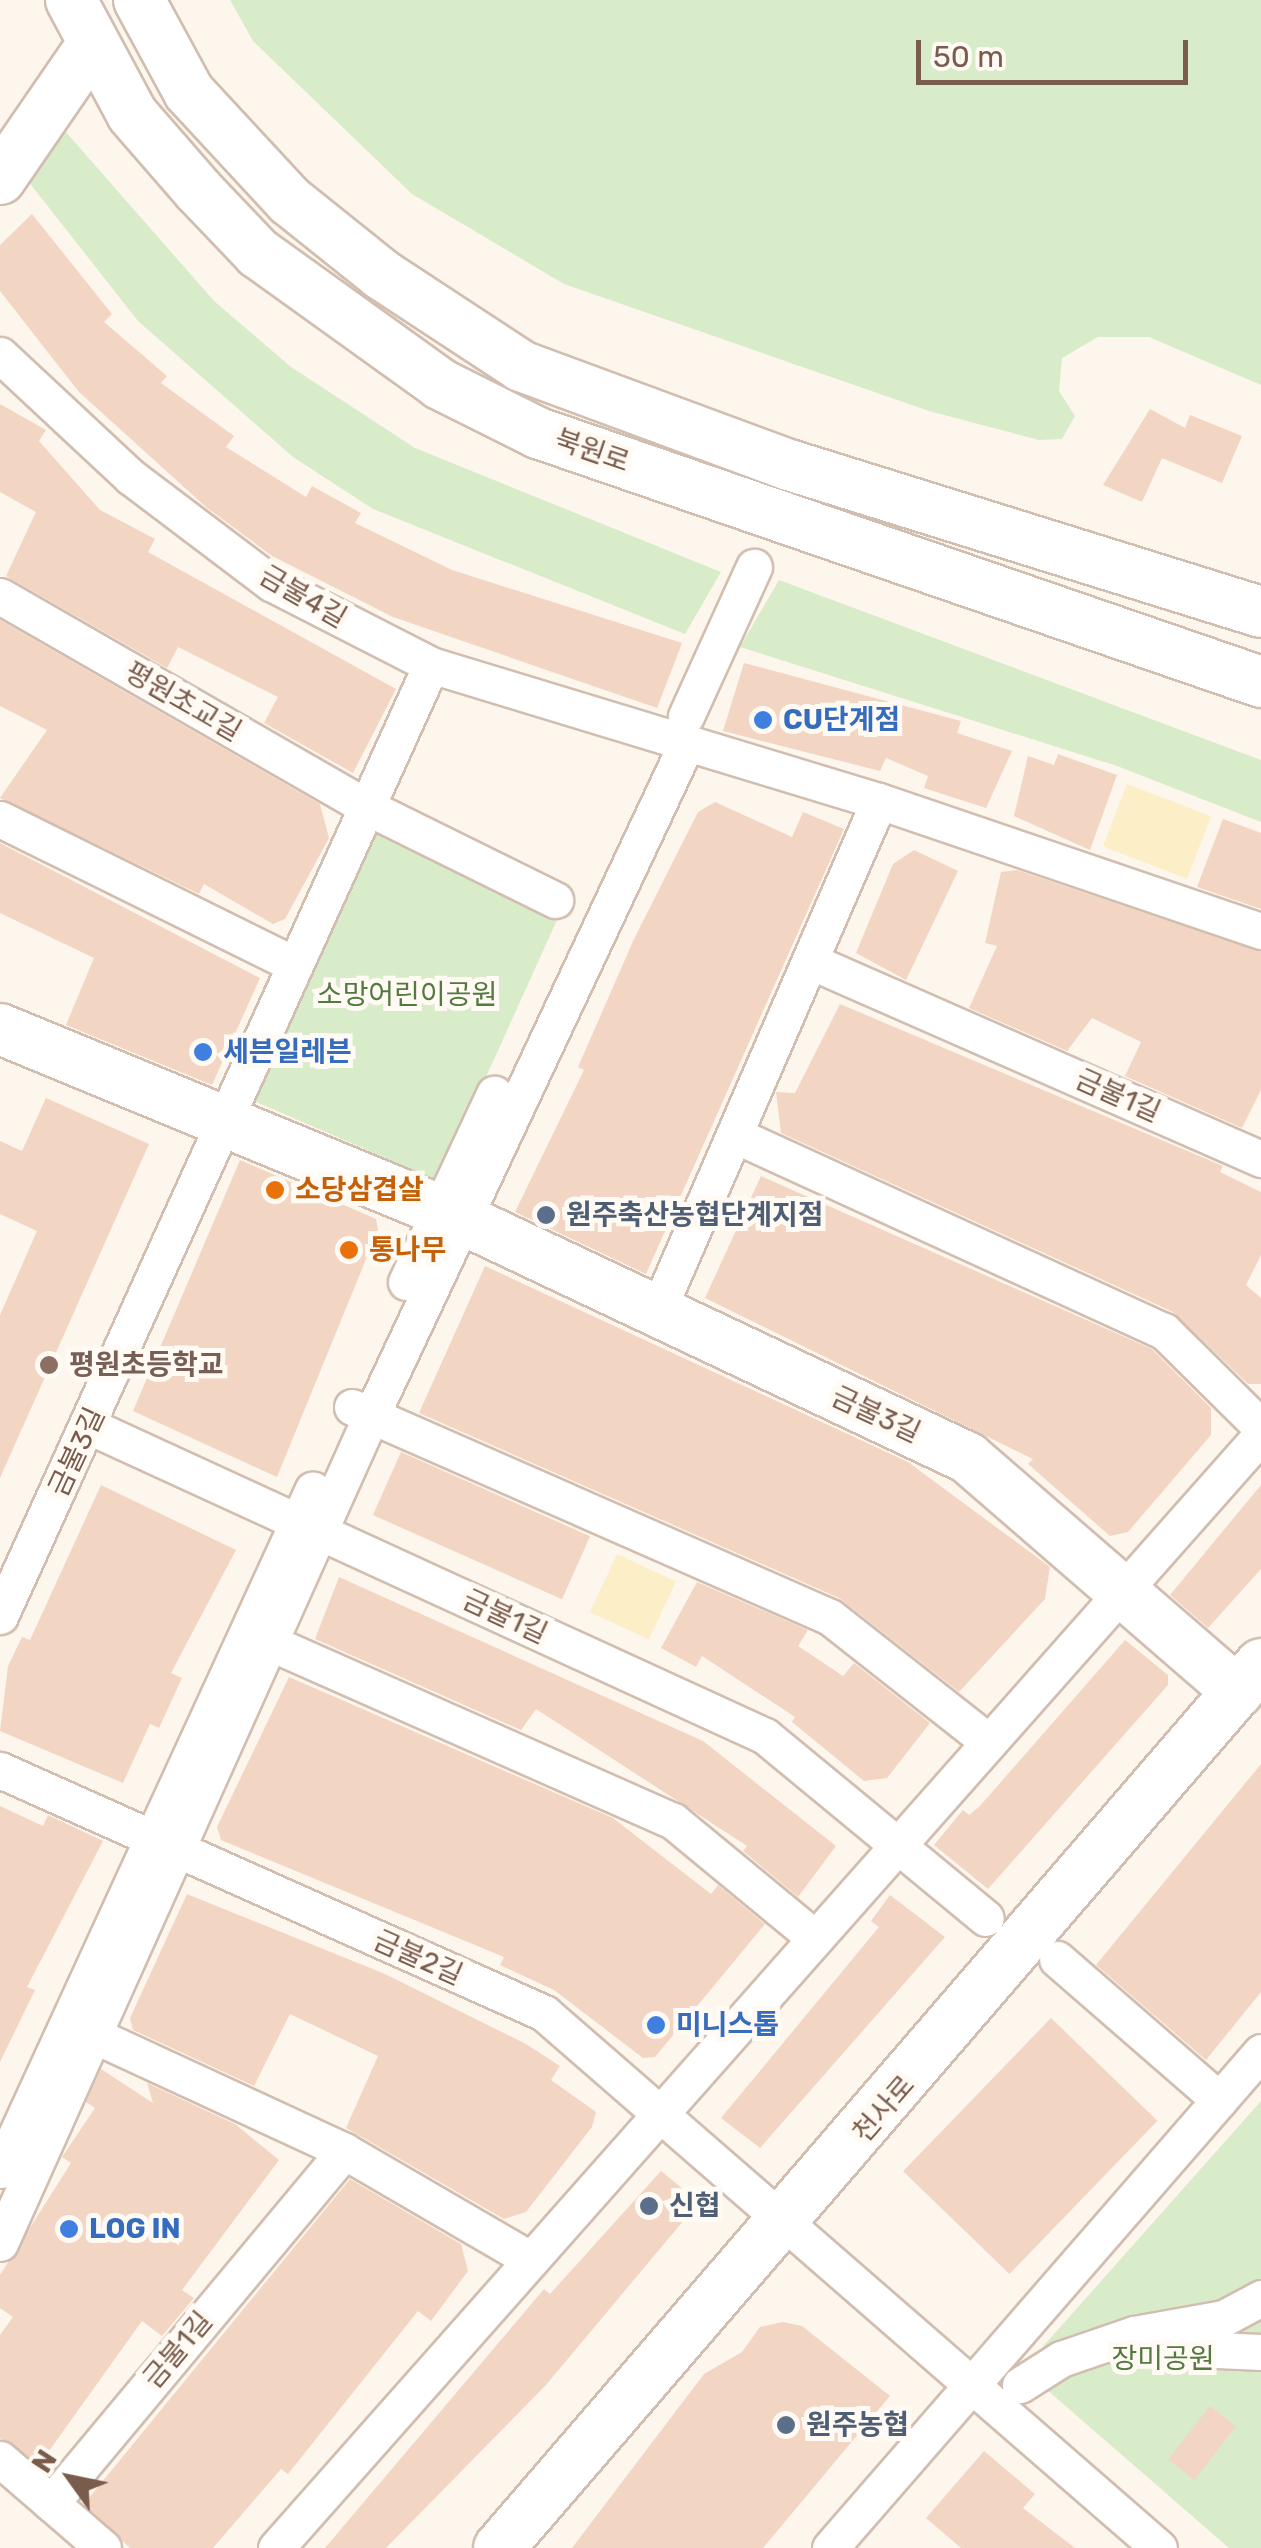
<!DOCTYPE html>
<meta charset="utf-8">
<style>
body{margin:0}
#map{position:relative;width:1261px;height:2548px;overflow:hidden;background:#fdf6ec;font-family:Rubik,"Noto Sans KR",sans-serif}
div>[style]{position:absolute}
.green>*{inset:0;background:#d8ecc9}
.sand>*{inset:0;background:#fcefc7;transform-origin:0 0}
.building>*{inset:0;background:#f3d5c3;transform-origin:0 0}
.roads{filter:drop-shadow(2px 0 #d1beb0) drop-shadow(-2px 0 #d1beb0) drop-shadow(0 2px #d1beb0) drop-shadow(0 -2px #d1beb0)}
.street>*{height:35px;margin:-17.5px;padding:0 17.5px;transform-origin:17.5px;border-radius:17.5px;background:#fff}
.secondary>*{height:50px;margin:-25px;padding:0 25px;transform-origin:25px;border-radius:25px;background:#fff}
.dots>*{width:28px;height:28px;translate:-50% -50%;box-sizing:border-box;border:5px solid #fffaf3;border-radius:50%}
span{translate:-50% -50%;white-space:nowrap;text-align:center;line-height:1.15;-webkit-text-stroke:10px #fffaf3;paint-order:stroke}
.street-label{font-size:28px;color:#7a5c4d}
.shop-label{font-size:28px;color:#366cbe;font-weight:700}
.left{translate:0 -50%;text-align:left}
.park-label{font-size:28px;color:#537a41}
.food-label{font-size:28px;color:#c56008;font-weight:700}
.service-label{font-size:28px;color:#4e5e75;font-weight:700}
.education-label{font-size:28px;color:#785e54;font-weight:700}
.north{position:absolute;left:20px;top:2428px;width:100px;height:100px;-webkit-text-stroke:8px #fffaf3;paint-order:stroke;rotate:303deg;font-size:28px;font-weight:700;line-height:40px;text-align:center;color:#7a5c4d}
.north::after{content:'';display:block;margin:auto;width:35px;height:45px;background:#7a5c4d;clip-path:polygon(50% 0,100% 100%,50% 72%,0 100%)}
.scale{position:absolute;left:916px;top:40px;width:272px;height:45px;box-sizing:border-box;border:5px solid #7a5c4d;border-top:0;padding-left:12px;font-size:30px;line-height:35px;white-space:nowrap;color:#7a5c4d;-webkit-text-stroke:8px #fffaf3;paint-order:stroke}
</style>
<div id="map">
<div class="green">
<div style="clip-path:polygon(230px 0,1261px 0,1261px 385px,1149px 337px,1098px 337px,1062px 358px,1059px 391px,1075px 416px,1062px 439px,1039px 440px,929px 411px,564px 284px,412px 194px,253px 41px)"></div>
<div style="clip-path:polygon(65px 131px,214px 301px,291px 367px,415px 448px,721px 572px,685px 634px,373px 509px,293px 457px,138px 321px,17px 167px)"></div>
<div style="clip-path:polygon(779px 580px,1261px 760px,1261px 822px,1117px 766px,740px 647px)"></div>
<div style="clip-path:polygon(377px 815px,566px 900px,439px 1181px,254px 1101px,303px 967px)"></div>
<div style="clip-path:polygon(1261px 2101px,1261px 2548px,1229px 2548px,1023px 2369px)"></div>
</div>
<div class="sand">
<div style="left:1127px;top:784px;width:90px;height:67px;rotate:21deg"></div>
<div style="left:617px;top:1554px;width:65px;height:64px;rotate:25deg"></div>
</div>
<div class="building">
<div style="clip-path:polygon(32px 214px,112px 314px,104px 322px,167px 376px,161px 383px,234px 436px,226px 447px,306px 497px,312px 486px,361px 513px,355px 523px,452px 570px,682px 643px,657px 708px,393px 617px,272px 556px,206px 507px,79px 392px,0 291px,0 245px)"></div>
<div style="clip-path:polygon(0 404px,46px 430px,39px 441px,100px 510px,155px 539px,148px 552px,396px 689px,353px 773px,264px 723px,278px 697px,178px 647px,167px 668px,6px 576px,36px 512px,0 492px)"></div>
<div style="clip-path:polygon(1150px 409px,1185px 428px,1190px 415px,1242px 436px,1222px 483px,1162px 458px,1142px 502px,1103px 485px)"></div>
<div style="clip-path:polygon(0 620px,320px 804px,329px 838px,285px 919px,273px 924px,204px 884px,199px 894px,0 798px,47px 730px,0 706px)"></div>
<div style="clip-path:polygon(744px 663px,961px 721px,957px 733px,1012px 751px,986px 808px,924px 788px,928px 776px,886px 758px,880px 771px,723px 731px)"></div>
<div style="clip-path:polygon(1058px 754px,1117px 775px,1090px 850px,1014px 816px,1028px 756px,1054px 765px)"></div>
<div style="clip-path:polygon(715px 802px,792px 837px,803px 812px,844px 829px,646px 1274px,515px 1212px,584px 1070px,578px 1067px,634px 939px,698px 812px)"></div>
<div style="clip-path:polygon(1223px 819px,1261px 833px,1261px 909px,1197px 887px)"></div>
<div style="clip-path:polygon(0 843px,260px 978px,212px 1085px,66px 1025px,94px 958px,0 913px)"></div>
<div style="clip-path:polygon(914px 850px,958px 871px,906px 980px,856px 953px,893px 864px)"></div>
<div style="clip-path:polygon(1017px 870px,1261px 952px,1261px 1090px,1242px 1128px,1125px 1076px,1141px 1042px,1092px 1018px,1067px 1051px,969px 1008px,997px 946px,985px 943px,1001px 872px)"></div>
<div style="clip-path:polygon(840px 1004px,1223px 1166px,1220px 1172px,1261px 1192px,1261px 1255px,1246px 1285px,1261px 1298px,1261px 1384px,1248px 1384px,1173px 1312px,781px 1133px,776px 1092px,795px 1093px)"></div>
<div style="clip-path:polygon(46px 1098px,149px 1144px,0 1478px,0 1315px,37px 1231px,0 1214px,0 1141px,22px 1151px)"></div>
<div style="clip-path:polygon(240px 1160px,376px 1219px,378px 1230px,277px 1477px,133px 1411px)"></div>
<div style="clip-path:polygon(761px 1176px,1152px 1349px,1211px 1408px,1211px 1435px,1128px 1532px,1110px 1536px,1028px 1464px,1033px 1459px,705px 1298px)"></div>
<div style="clip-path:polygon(485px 1266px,908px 1462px,1050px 1567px,1045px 1599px,959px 1692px,839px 1598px,419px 1413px)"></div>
<div style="left:401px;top:1452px;width:207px;height:69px;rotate:24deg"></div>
<div style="clip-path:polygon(101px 1485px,236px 1550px,171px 1673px,182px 1678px,159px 1728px,150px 1724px,123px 1783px,0 1731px,8px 1666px,22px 1637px,30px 1640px)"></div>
<div style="clip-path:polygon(1261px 1485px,1261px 1569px,1208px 1628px,1170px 1595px)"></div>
<div style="clip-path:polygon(339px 1577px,703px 1741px,836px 1846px,798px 1897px,743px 1851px,747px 1846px,536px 1709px,521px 1730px,315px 1639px)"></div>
<div style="clip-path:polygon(697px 1582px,808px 1630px,798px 1646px,843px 1676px,854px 1663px,930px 1723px,887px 1778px,864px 1781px,792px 1722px,795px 1717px,702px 1656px,696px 1667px,661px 1648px)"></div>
<div style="clip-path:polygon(1125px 1640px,1168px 1675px,1168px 1685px,988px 1889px,934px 1845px,963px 1810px,969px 1815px,979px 1807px)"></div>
<div style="clip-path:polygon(289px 1677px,613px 1818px,711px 1894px,718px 1885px,765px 1924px,655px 2057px,643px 2058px,554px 1990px,500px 1965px,504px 1957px,221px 1840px,217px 1827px)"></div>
<div style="clip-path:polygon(1261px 1764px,1261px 1992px,1206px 2060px,1096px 1965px)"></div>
<div style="clip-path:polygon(0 1806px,43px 1826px,48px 1815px,103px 1841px,27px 1987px,35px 1990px,0 2062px)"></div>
<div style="clip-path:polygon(187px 1894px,385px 1974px,526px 2044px,560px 2066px,551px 2080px,596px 2112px,592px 2127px,526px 2212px,504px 2219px,346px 2128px,378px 2056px,290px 2014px,254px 2086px,133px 2030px,130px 2018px)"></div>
<div style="clip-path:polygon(890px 1895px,945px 1937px,760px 2148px,721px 2118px,879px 1927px,871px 1921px)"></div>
<div style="left:1051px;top:2018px;width:148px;height:213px;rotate:44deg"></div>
<div style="clip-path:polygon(101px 2069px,153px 2103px,147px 2083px,235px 2124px,279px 2160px,182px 2290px,194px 2298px,162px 2336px,142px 2321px,39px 2465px,0 2438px,0 2335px,13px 2317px,0 2308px,0 2275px,71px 2163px,62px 2157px,95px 2108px,86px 2102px)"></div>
<div style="clip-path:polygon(661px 2171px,699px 2202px,546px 2385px,386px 2548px,325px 2548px,544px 2289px,550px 2294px)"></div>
<div style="clip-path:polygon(350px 2179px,461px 2244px,468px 2271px,431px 2321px,418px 2311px,288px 2474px,281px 2469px,213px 2548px,130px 2548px,84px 2504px)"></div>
<div style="clip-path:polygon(783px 2322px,802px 2326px,890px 2396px,763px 2548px,572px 2548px,704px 2374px,742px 2352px,760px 2327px)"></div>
<div style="left:1210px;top:2406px;width:33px;height:68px;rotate:38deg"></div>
<div style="clip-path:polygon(984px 2451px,1035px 2494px,1023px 2508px,1075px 2548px,961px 2548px,926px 2518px)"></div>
</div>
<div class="roads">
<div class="street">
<div style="left:0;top:355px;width:179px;rotate:43deg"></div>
<div style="left:131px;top:477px;width:176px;rotate:37.1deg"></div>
<div style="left:271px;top:583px;width:180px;rotate:27.1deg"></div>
<div style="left:431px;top:665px;width:468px;rotate:16.9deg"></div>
<div style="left:879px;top:801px;width:404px;rotate:18.8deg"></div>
<div style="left:0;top:596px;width:423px;rotate:29.9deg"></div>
<div style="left:367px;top:807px;width:210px;rotate:26.3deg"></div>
<div style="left:686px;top:716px;width:164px;rotate:-65.5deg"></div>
<div style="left:0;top:819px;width:327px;rotate:26.3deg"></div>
<div style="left:810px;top:961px;width:493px;rotate:23.7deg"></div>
<div style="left:735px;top:1135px;width:472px;rotate:24.6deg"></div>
<div style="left:1164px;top:1331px;width:136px;rotate:44.7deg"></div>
<div style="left:406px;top:1282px;width:208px;rotate:-64.9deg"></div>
<div style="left:657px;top:1312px;width:557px;rotate:-66.52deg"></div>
<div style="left:352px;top:1407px;width:522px;rotate:23.72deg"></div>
<div style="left:830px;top:1617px;width:202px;rotate:38.2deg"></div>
<div style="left:89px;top:1426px;width:744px;rotate:24.64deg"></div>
<div style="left:765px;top:1736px;width:286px;rotate:39.5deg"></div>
<div style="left:0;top:1616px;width:1044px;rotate:-65.62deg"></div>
<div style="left:253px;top:1635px;width:459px;rotate:23.9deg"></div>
<div style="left:673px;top:1821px;width:184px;rotate:39.5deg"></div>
<div style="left:0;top:1770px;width:596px;rotate:24.07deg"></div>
<div style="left:544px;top:2013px;width:815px;rotate:41.02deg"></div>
<div style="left:1057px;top:1959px;width:215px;rotate:41deg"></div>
<div style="left:74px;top:2026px;width:298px;rotate:24.8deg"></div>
<div style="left:344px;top:2151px;width:216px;rotate:30.2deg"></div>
<div style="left:0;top:2170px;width:749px;rotate:-65.32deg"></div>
<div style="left:0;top:2243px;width:906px;rotate:-65.84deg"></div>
<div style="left:371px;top:1416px;width:739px;rotate:-64.86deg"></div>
<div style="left:1152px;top:2347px;width:109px;rotate:2.6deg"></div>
<div style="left:1020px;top:2385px;width:49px;rotate:-32.4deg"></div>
<div style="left:1061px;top:2359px;width:77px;rotate:-18.9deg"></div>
<div style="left:1134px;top:2334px;width:91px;rotate:-10.1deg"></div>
<div style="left:1224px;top:2318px;width:42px;rotate:-28.4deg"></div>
<div style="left:0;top:2459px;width:136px;rotate:40.8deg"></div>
<div style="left:51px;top:2503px;width:458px;rotate:-50.2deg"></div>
<div style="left:276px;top:2548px;width:1486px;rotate:-48.49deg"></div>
<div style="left:830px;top:2548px;width:657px;rotate:-49.01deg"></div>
</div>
<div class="secondary">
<div style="left:71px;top:0;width:129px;rotate:61.8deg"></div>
<div style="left:132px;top:114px;width:102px;rotate:49deg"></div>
<div style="left:199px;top:191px;width:86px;rotate:46.4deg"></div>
<div style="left:258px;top:253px;width:224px;rotate:35.7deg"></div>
<div style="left:440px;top:384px;width:110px;rotate:26.6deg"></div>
<div style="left:538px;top:433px;width:765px;rotate:19deg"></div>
<div style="left:139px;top:0;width:105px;rotate:61.5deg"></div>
<div style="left:189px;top:92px;width:149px;rotate:47.2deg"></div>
<div style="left:290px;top:201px;width:117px;rotate:38.7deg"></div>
<div style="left:381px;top:274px;width:168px;rotate:33.3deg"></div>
<div style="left:521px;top:366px;width:286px;rotate:20.3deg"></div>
<div style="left:789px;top:465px;width:494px;rotate:17.3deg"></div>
<div style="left:0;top:179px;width:163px;rotate:-55.5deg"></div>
<div style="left:0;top:1029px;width:500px;rotate:22.4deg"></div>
<div style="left:462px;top:1219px;width:560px;rotate:25.28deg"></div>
<div style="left:968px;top:1458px;width:357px;rotate:40.9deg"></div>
<div style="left:499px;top:2548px;width:1167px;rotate:-49.24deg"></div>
</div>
</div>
<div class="dots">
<div style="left:763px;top:720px;background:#3f7fe0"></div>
<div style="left:203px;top:1052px;background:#3f7fe0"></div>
<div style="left:275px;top:1190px;background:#e8710a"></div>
<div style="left:546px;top:1215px;background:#5c6f8a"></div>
<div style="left:349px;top:1250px;background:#e8710a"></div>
<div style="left:49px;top:1365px;background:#8d6e63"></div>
<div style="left:656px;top:2025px;background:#3f7fe0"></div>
<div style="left:649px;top:2206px;background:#5c6f8a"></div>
<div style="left:69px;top:2229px;background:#3f7fe0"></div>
<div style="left:786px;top:2425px;background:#5c6f8a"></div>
</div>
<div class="street-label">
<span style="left:592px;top:451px;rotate:19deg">북원로</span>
<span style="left:303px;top:597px;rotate:30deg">금불4길</span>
<span style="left:183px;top:702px;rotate:30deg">평원초교길</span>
<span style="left:1118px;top:1096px;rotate:24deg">금불1길</span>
<span style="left:876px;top:1415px;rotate:25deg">금불3길</span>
<span style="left:77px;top:1452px;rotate:-65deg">금불3길</span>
<span style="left:505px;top:1617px;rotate:25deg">금불1길</span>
<span style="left:418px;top:1958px;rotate:24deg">금불2길</span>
<span style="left:884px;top:2109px;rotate:-49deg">천사로</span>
<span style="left:178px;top:2350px;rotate:-50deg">금불1길</span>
</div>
<div class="shop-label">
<span class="left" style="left:783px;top:720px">CU단계점</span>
<span class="left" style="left:223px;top:1052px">세븐일레븐</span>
<span class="left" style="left:676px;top:2025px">미니스톱</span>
<span class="left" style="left:89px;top:2229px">LOG IN</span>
</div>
<div class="park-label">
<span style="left:407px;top:995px">소망어린이공원</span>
<span style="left:1163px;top:2359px">장미공원</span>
</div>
<div class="food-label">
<span class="left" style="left:295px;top:1190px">소당삼겹살</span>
<span class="left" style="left:369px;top:1250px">통나무</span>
</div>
<div class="service-label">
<span class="left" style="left:566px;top:1215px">원주축산농협단계지점</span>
<span class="left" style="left:669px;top:2206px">신협</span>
<span class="left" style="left:806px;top:2425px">원주농협</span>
</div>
<div class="education-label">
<span class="left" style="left:69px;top:1365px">평원초등학교</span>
</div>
<div class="north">N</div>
<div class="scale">50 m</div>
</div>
